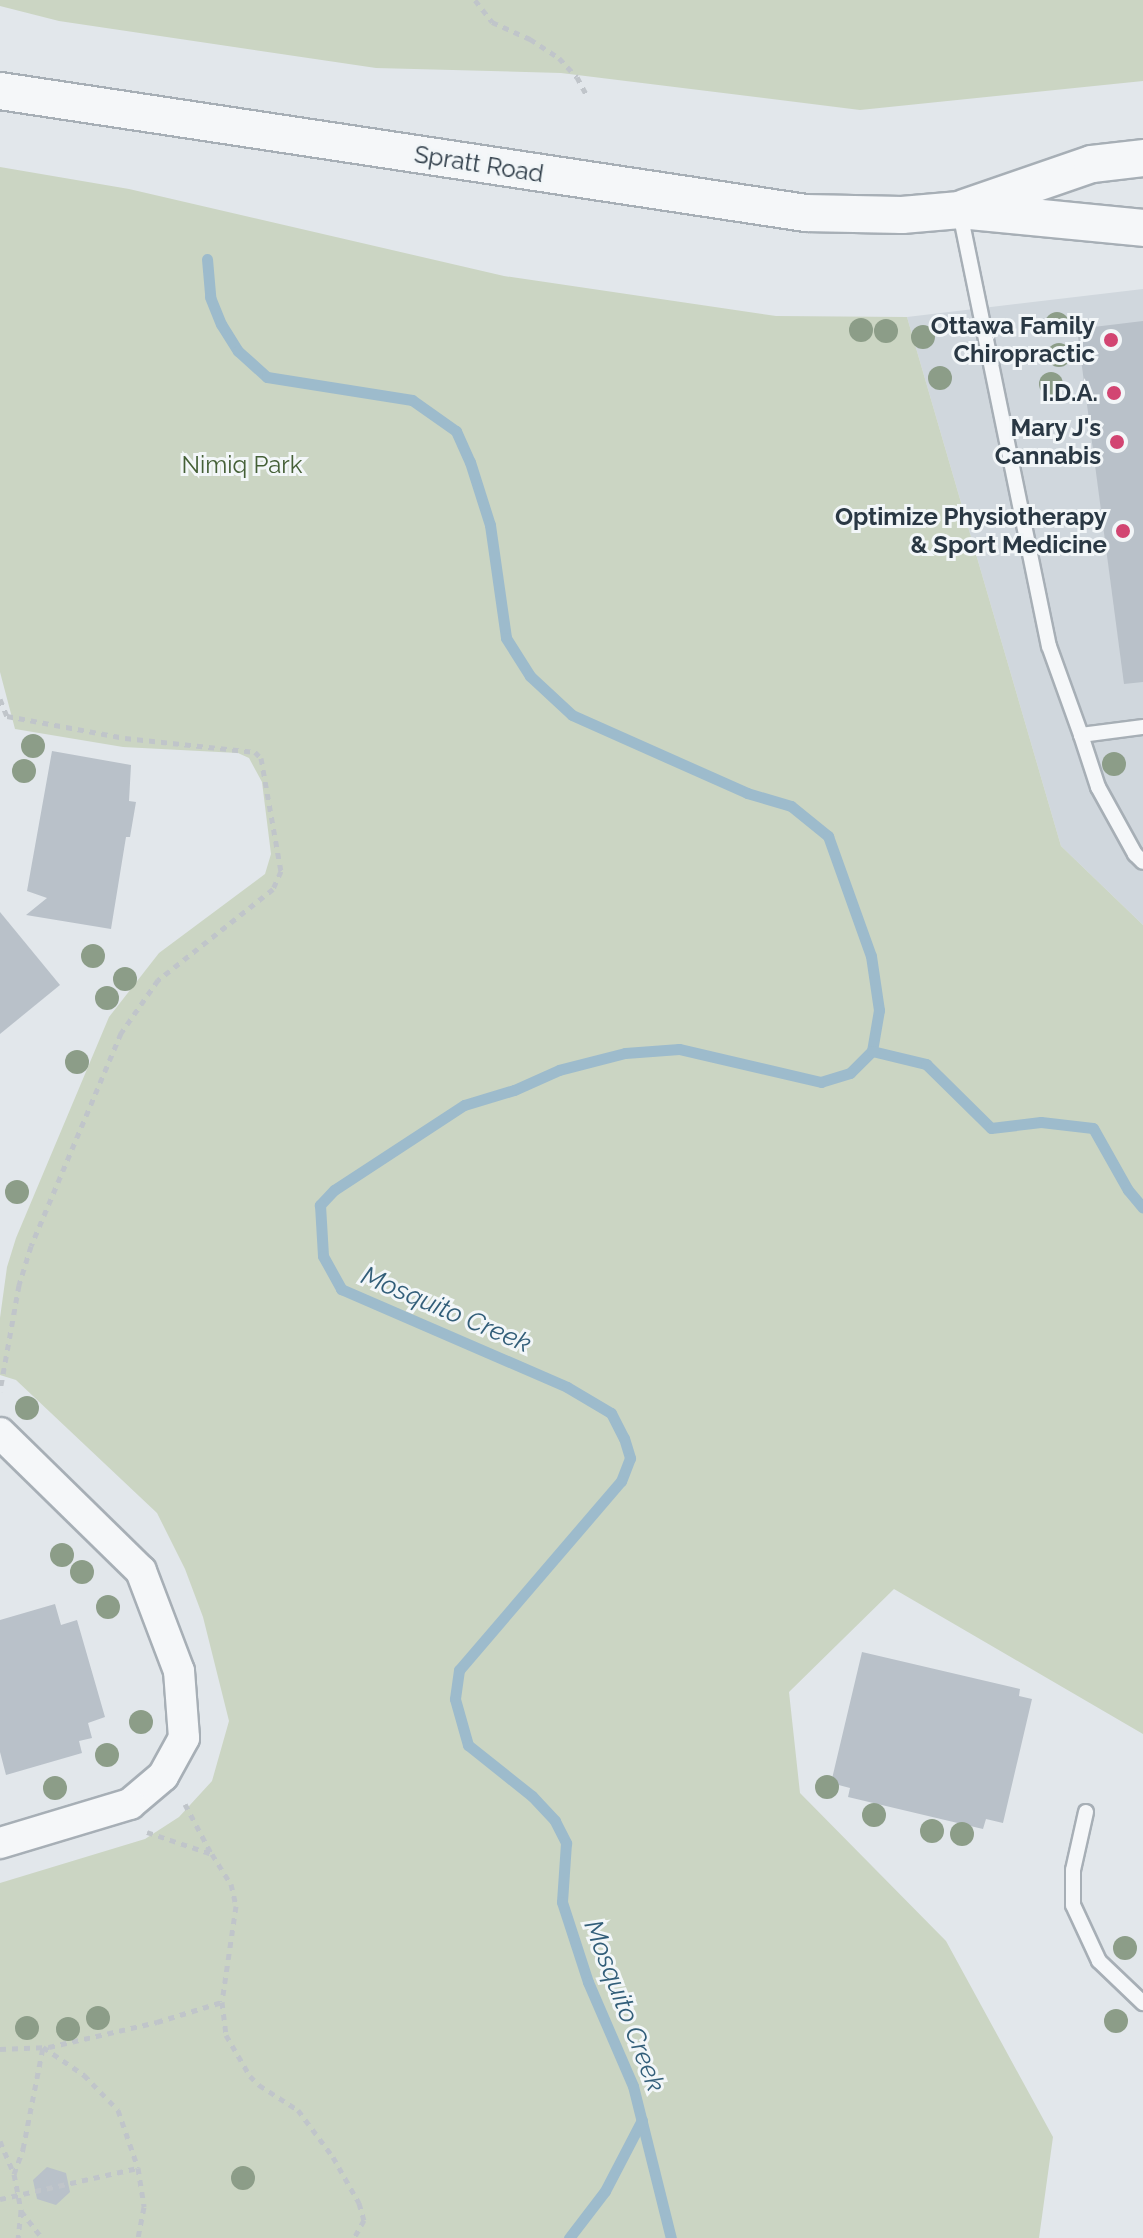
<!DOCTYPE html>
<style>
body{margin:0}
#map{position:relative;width:1143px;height:2238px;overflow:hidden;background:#e2e7eb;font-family:Raleway,sans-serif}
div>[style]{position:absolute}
.built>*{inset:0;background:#d0d7dd}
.green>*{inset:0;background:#cbd5c3}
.stream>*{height:11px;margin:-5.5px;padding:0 5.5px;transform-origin:5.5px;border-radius:5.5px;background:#9dbbcc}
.building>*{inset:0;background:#b9c1c9}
.path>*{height:5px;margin-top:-2.5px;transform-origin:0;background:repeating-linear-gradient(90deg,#c0c5ca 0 6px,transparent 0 12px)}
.roads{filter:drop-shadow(2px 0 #a7afb6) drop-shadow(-2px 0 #a7afb6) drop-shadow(0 2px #a7afb6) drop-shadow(0 -2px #a7afb6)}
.service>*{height:14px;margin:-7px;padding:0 7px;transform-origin:7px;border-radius:7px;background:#f5f7f9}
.minor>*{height:30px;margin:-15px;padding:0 15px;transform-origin:15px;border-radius:15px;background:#f5f7f9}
.tertiary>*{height:36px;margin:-18px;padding:0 18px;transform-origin:18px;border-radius:18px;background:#f5f7f9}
.trees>*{width:24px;height:24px;margin:-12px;border-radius:50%;background:#8c9d88}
.dots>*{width:22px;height:22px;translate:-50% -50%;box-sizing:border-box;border:4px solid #f2f6f8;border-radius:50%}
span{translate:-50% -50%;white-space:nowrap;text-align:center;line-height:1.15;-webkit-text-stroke:6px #f2f6f8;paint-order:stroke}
.street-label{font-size:24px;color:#2a3844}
.poi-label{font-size:24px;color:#2a3844;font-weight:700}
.right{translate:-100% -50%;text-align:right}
.park-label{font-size:24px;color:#456037}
.water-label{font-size:26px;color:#325e79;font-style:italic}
</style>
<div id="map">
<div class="built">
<div style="clip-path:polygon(1143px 289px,1143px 925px,1061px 846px,907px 317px)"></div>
</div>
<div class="green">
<div style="clip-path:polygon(0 0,1143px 0,1143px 81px,860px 110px,561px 73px,376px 68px,59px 21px,0 6px)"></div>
<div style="clip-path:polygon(0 167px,129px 189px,504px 276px,776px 316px,907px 317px,1061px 846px,1143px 925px,1143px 1734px,894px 1589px,789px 1692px,800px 1793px,946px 1941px,1053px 2137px,1039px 2238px,0 2238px,0 1883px,145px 1839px,179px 1817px,212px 1781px,229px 1721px,203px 1617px,185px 1569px,157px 1513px,16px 1380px,0 1375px,0 1318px,7px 1267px,16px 1238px,109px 1017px,159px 953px,265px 874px,271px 854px,262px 782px,249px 758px,238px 753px,123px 747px,15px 729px,0 672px)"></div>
</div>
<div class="stream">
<div style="left:207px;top:259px;width:38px;rotate:85deg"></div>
<div style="left:210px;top:297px;width:29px;rotate:68deg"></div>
<div style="left:221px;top:324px;width:32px;rotate:58deg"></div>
<div style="left:238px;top:351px;width:39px;rotate:42deg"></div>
<div style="left:267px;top:377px;width:147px;rotate:9deg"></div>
<div style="left:412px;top:400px;width:54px;rotate:35.2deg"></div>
<div style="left:456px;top:431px;width:34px;rotate:66deg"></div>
<div style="left:470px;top:462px;width:66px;rotate:72.4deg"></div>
<div style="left:490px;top:525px;width:114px;rotate:81.9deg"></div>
<div style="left:506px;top:638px;width:45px;rotate:57.7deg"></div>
<div style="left:530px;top:676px;width:57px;rotate:42.9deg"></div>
<div style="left:572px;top:715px;width:192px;rotate:24deg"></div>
<div style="left:747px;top:793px;width:46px;rotate:16.5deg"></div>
<div style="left:791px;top:806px;width:48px;rotate:39deg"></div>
<div style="left:828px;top:836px;width:127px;rotate:70.3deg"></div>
<div style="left:871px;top:956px;width:55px;rotate:81.6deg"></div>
<div style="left:879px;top:1010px;width:42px;rotate:99.7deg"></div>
<div style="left:872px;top:1051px;width:31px;rotate:135deg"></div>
<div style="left:850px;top:1073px;width:30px;rotate:163deg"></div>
<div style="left:821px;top:1082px;width:146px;rotate:-166.9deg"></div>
<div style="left:679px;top:1049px;width:54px;rotate:175.8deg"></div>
<div style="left:625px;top:1053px;width:68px;rotate:165.6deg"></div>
<div style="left:559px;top:1070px;width:49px;rotate:156deg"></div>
<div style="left:514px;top:1090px;width:52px;rotate:163.3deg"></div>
<div style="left:464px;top:1105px;width:155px;rotate:146.8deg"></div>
<div style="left:334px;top:1190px;width:21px;rotate:133deg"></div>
<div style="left:320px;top:1205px;width:51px;rotate:86.6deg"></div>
<div style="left:323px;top:1256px;width:38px;rotate:61deg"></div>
<div style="left:341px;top:1289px;width:246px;rotate:23.4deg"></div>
<div style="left:567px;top:1387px;width:51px;rotate:30.6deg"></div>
<div style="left:611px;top:1413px;width:28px;rotate:63deg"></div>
<div style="left:624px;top:1438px;width:21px;rotate:73deg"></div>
<div style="left:630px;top:1458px;width:25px;rotate:111deg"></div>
<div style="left:621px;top:1481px;width:249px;rotate:130.6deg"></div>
<div style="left:459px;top:1670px;width:29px;rotate:98deg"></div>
<div style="left:455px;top:1699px;width:48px;rotate:74.2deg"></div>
<div style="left:468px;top:1745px;width:82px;rotate:38.6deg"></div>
<div style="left:532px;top:1796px;width:34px;rotate:47deg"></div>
<div style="left:555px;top:1821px;width:25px;rotate:63deg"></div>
<div style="left:566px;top:1843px;width:59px;rotate:93.9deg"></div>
<div style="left:562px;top:1902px;width:84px;rotate:72deg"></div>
<div style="left:588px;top:1982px;width:113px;rotate:66.6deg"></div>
<div style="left:633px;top:2086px;width:157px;rotate:76deg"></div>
<div style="left:872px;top:1051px;width:56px;rotate:13.5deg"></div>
<div style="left:926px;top:1064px;width:91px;rotate:44.6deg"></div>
<div style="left:991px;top:1128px;width:50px;rotate:-6.8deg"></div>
<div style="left:1041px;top:1122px;width:52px;rotate:6.6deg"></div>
<div style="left:1093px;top:1128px;width:71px;rotate:60.6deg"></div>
<div style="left:1128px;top:1190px;width:23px;rotate:50deg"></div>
<div style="left:569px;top:2238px;width:59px;rotate:-52.5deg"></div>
<div style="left:605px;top:2191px;width:80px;rotate:-62.5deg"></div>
</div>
<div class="building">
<div style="clip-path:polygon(1143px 321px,1143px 682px,1124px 684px,1077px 329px)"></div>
<div style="clip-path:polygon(52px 751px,131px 765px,129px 801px,136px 802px,130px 837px,126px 837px,111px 929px,26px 915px,47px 898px,27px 891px)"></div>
<div style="clip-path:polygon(0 912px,60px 985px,0 1034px)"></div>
<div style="clip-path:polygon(55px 1604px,61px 1625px,77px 1620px,105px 1717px,88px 1723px,92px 1738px,79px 1741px,82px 1753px,6px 1775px,0 1752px,0 1620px)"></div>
<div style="clip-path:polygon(862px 1652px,1020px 1689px,1019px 1696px,1032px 1699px,1003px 1823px,986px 1819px,983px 1829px,848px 1797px,850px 1788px,831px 1783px)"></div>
<div style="clip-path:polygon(47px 2167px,66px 2173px,70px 2192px,56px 2205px,37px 2199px,33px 2180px)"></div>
</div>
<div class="path">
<div style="left:475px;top:0;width:28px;rotate:52deg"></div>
<div style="left:492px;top:22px;width:42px;rotate:24.1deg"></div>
<div style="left:530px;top:39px;width:35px;rotate:33deg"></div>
<div style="left:559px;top:58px;width:26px;rotate:47deg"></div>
<div style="left:577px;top:77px;width:21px;rotate:62deg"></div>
<div style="left:0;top:699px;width:18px;rotate:68deg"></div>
<div style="left:7px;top:716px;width:120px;rotate:10.6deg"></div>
<div style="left:125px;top:738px;width:131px;rotate:6.1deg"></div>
<div style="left:255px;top:752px;width:8px;rotate:45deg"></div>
<div style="left:261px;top:758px;width:115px;rotate:80deg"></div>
<div style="left:281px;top:871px;width:20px;rotate:114deg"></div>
<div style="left:273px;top:889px;width:147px;rotate:141.6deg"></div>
<div style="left:158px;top:980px;width:65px;rotate:124.9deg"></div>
<div style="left:121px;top:1033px;width:231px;rotate:112.9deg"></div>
<div style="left:31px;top:1246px;width:41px;rotate:107.1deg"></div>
<div style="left:19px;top:1285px;width:108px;rotate:100.2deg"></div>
<div style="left:185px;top:1804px;width:55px;rotate:62deg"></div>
<div style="left:147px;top:1832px;width:69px;rotate:18.7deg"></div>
<div style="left:212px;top:1854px;width:36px;rotate:58deg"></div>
<div style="left:231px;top:1884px;width:23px;rotate:77deg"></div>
<div style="left:236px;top:1906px;width:97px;rotate:98.3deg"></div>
<div style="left:222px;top:2002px;width:33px;rotate:83deg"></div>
<div style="left:226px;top:2035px;width:48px;rotate:59.7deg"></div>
<div style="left:250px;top:2076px;width:13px;rotate:45deg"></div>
<div style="left:259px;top:2085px;width:46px;rotate:32.7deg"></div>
<div style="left:298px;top:2110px;width:59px;rotate:53.3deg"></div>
<div style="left:333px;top:2157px;width:53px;rotate:60.5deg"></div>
<div style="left:359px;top:2203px;width:18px;rotate:74deg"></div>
<div style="left:364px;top:2220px;width:21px;rotate:119deg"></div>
<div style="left:0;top:2049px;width:49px;rotate:-2.3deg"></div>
<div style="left:49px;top:2047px;width:111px;rotate:-13deg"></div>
<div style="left:157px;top:2022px;width:68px;rotate:-17.1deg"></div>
<div style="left:0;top:2141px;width:36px;rotate:67deg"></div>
<div style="left:14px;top:2174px;width:38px;rotate:79deg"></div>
<div style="left:21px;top:2211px;width:27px;rotate:96deg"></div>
<div style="left:14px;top:2174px;width:27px;rotate:-70deg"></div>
<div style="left:23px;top:2149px;width:104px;rotate:-78.9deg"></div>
<div style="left:43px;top:2047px;width:50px;rotate:34.3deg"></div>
<div style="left:84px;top:2075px;width:49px;rotate:45.8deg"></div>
<div style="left:118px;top:2110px;width:61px;rotate:71deg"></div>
<div style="left:138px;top:2168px;width:39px;rotate:81deg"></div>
<div style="left:144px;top:2207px;width:32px;rotate:101deg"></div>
<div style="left:0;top:2199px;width:141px;rotate:-12.7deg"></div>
<div style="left:21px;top:2211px;width:34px;rotate:52deg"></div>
</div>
<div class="roads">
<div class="service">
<div style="left:960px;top:213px;width:442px;rotate:78.4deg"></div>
<div style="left:1049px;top:646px;width:95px;rotate:70.2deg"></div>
<div style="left:1081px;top:735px;width:63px;rotate:-7.4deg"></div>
<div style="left:1081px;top:735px;width:55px;rotate:71.9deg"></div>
<div style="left:1098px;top:787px;width:77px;rotate:61.1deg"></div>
<div style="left:1135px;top:854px;width:11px;rotate:45deg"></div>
<div style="left:1086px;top:1812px;width:59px;rotate:102.6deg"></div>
<div style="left:1073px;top:1870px;width:35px;rotate:90deg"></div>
<div style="left:1073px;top:1905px;width:62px;rotate:65.1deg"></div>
<div style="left:1099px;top:1961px;width:61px;rotate:43.7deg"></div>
</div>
<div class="minor">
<div style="left:0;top:1433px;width:197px;rotate:44.4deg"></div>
<div style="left:141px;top:1571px;width:107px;rotate:69.2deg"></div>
<div style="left:179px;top:1671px;width:67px;rotate:85.7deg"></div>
<div style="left:184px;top:1738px;width:43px;rotate:118.9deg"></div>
<div style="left:163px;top:1776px;width:43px;rotate:139.7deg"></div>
<div style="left:130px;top:1804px;width:136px;rotate:163.3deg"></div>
</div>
<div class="tertiary">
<div style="left:0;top:91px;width:815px;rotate:8.61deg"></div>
<div style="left:806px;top:213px;width:96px;rotate:1.2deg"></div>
<div style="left:902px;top:215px;width:58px;rotate:-4.9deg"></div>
<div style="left:960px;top:210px;width:184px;rotate:5.6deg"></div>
<div style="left:964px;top:208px;width:135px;rotate:-19deg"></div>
<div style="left:1092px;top:164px;width:51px;rotate:-6.7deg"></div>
</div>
</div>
<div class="trees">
<div style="left:1057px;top:324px"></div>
<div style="left:861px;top:330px"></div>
<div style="left:886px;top:331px"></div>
<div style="left:923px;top:337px"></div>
<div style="left:1059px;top:355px"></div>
<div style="left:940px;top:378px"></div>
<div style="left:1051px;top:384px"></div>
<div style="left:33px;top:746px"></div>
<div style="left:1114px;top:764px"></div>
<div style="left:24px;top:771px"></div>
<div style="left:93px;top:956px"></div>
<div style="left:125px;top:979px"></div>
<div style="left:107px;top:998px"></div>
<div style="left:77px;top:1062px"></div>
<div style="left:17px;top:1192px"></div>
<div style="left:27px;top:1408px"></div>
<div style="left:62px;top:1555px"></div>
<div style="left:82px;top:1572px"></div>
<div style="left:108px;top:1607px"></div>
<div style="left:141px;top:1722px"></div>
<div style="left:107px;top:1755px"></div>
<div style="left:827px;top:1787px"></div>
<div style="left:55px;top:1788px"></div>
<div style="left:874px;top:1815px"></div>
<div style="left:932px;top:1831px"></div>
<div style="left:962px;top:1834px"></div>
<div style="left:1125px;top:1948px"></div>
<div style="left:98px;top:2018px"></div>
<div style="left:1116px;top:2021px"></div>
<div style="left:27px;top:2028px"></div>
<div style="left:68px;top:2029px"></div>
<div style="left:243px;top:2178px"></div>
</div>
<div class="dots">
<div style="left:1111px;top:340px;background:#d24572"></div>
<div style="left:1114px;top:393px;background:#d24572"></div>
<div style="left:1117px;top:442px;background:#d24572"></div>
<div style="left:1123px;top:531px;background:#d24572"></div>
</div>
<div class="street-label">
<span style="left:479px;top:164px;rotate:9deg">Spratt Road</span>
</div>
<div class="poi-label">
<span class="right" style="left:1095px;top:340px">Ottawa Family<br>Chiropractic</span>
<span class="right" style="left:1098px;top:393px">I.D.A.</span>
<span class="right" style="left:1101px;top:442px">Mary J's<br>Cannabis</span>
<span class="right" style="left:1107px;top:531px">Optimize Physiotherapy<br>&amp; Sport Medicine</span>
</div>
<div class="park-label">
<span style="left:242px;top:465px">Nimiq Park</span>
</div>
<div class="water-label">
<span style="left:446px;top:1310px;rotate:23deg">Mosquito Creek</span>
<span style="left:624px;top:2006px;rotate:69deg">Mosquito Creek</span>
</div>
</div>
